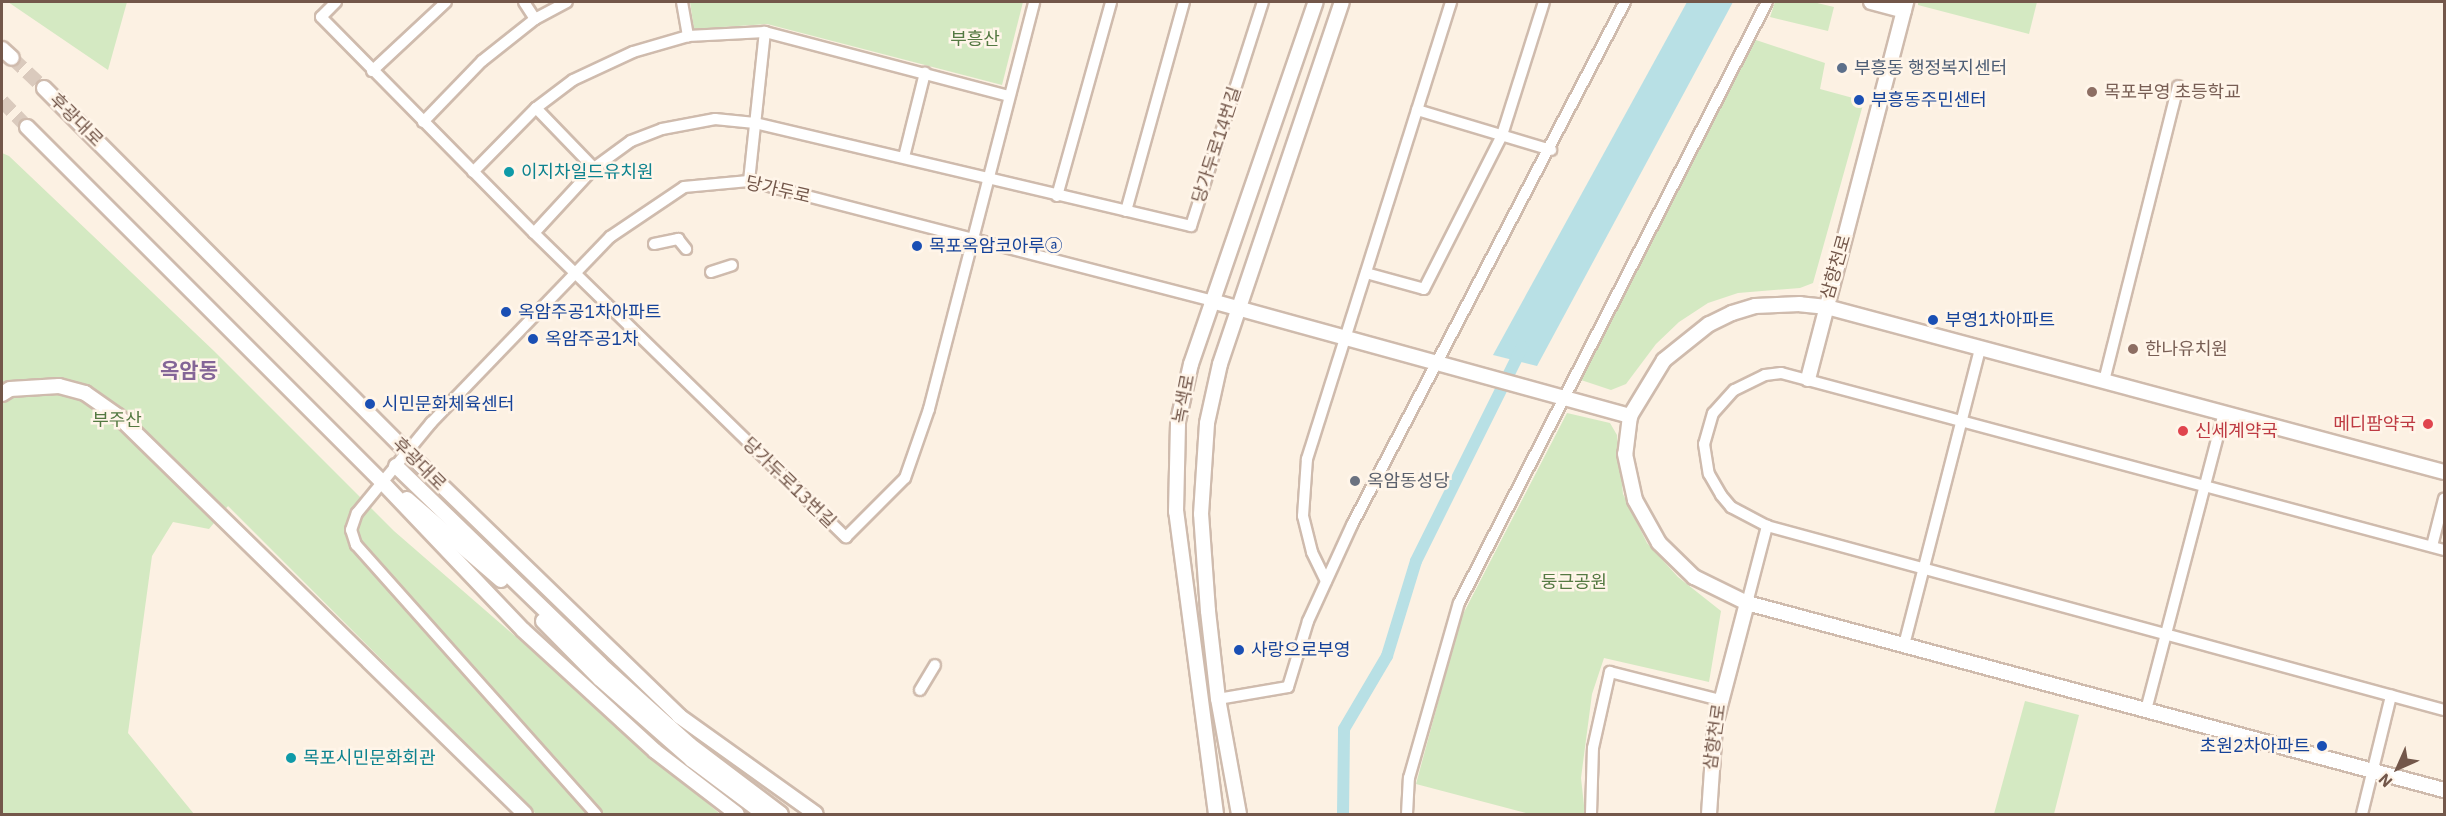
<!DOCTYPE html>
<meta charset="utf-8">
<style>
body{margin:0}
#map{position:relative;width:2446px;height:816px;overflow:hidden;background:#fcf1e3;font-family:"IBM Plex Sans","Noto Sans KR",sans-serif}
div>[style]{position:absolute}
.green>*{inset:0;background:#d4e9c2}
.water>*{inset:0;background:#b8e0e5}
.canal>*{height:12px;margin:-6px;padding:0 6px;transform-origin:6px;border-radius:6px;background:#b8e0e5}
.secondary-tunnel>*{height:14px;margin-top:-7px;transform-origin:0;background:repeating-linear-gradient(90deg,#dacabd 0 14px,transparent 0 21px)}
.roads{filter:drop-shadow(2px 0 #cfbbad) drop-shadow(-2px 0 #cfbbad) drop-shadow(0 2px #cfbbad) drop-shadow(0 -2px #cfbbad)}
.street>*{height:10px;margin:-5px;padding:0 5px;transform-origin:5px;border-radius:5px;background:#fff}
.secondary>*{height:14px;margin:-7px;padding:0 7px;transform-origin:7px;border-radius:7px;background:#fff}
.dots>*{width:16px;height:16px;translate:-50% -50%;box-sizing:border-box;border:3px solid #fff5e9;border-radius:50%}
span{translate:-50% -50%;white-space:nowrap;text-align:center;line-height:1.15;-webkit-text-stroke:5px #fff5e9;paint-order:stroke}
.park-label{font-size:18px;color:#547942}
.service-label{font-size:18px;color:#4e5e75}
.left{translate:0 -50%;text-align:left}
.education-label{font-size:18px;color:#785e54}
.transit-label{font-size:18px;color:#164399}
.right{translate:-100% -50%;text-align:right}
.street-label{font-size:18px;color:#73574a}
.culture-label{font-size:18px;color:#0d838f}
.health-label{font-size:18px;color:#be3a42}
.worship-label{font-size:18px;color:#5b616d}
.quarter-label{font-size:21px;color:#846597;font-weight:700}
.frame{position:absolute;inset:0;border:3px solid #73574a;pointer-events:none}
.north{position:absolute;left:2368px;top:738px;width:60px;height:60px;-webkit-text-stroke:4px #fff5e9;paint-order:stroke;rotate:225deg;font-size:16px;font-weight:700;line-height:24px;text-align:center;color:#73574a}
.north::after{content:'';display:block;margin:auto;width:21px;height:27px;background:#73574a;clip-path:polygon(50% 0,100% 100%,50% 72%,0 100%)}
</style>
<div id="map">
<div class="green">
<div style="clip-path:polygon(8px 2px,127px 2px,108px 70px)"></div>
<div style="clip-path:polygon(690px 2px,1023px 2px,1002px 85px,767px 24px,694px 29px)"></div>
<div style="clip-path:polygon(1775px 2px,1813px 2px,1834px 7px,1828px 31px,1770px 17px)"></div>
<div style="clip-path:polygon(1918px 2px,2037px 2px,2029px 34px,1918px 5px)"></div>
<div style="clip-path:polygon(1753px 39px,1825px 63px,1820px 89px,1864px 101px,1813px 283px,1800px 288px,1738px 293px,1708px 303px,1679px 322px,1656px 344px,1626px 384px,1611px 390px,1578px 379px)"></div>
<div style="clip-path:polygon(2px 153px,9px 156px,214px 351px,394px 531px,720px 814px,536px 814px,228px 506px,209px 529px,173px 522px,152px 556px,128px 733px,194px 814px,2px 814px)"></div>
<div style="clip-path:polygon(1567px 413px,1610px 423px,1617px 435px,1623px 494px,1647px 543px,1678px 577px,1721px 611px,1709px 682px,1604px 658px,1592px 694px,1581px 778px,1585px 814px,1530px 814px,1416px 784px,1461px 618px)"></div>
<div style="clip-path:polygon(2025px 701px,2079px 715px,2054px 814px,1994px 814px)"></div>
</div>
<div class="water">
<div style="clip-path:polygon(1687px 2px,1733px 2px,1537px 366px,1493px 355px)"></div>
</div>
<div class="canal">
<div style="left:1343px;top:814px;width:85px;rotate:-89.3deg"></div>
<div style="left:1344px;top:729px;width:85px;rotate:-59.5deg"></div>
<div style="left:1387px;top:656px;width:99px;rotate:-73deg"></div>
<div style="left:1416px;top:561px;width:239px;rotate:-63.6deg"></div>
</div>
<div class="secondary-tunnel">
<div style="left:12px;top:58px;width:44px;rotate:43.2deg"></div>
<div style="left:2px;top:101px;width:36px;rotate:46deg"></div>
</div>
<div class="roads">
<div class="street">
<div style="left:336px;top:2px;width:21px;rotate:135deg"></div>
<div style="left:321px;top:17px;width:303px;rotate:45.4deg"></div>
<div style="left:534px;top:233px;width:88px;rotate:-47.3deg"></div>
<div style="left:594px;top:168px;width:46px;rotate:-36.1deg"></div>
<div style="left:631px;top:141px;width:33px;rotate:-21deg"></div>
<div style="left:662px;top:129px;width:54px;rotate:-10.7deg"></div>
<div style="left:715px;top:119px;width:40px;rotate:5.7deg"></div>
<div style="left:755px;top:123px;width:448px;rotate:13.3deg"></div>
<div style="left:1191px;top:226px;width:235px;rotate:-72.2deg"></div>
<div style="left:682px;top:2px;width:35px;rotate:80deg"></div>
<div style="left:688px;top:36px;width:77px;rotate:-3deg"></div>
<div style="left:535px;top:19px;width:36px;rotate:-28deg"></div>
<div style="left:372px;top:71px;width:101px;rotate:-43deg"></div>
<div style="left:536px;top:108px;width:83px;rotate:46deg"></div>
<div style="left:1417px;top:110px;width:140px;rotate:16.6deg"></div>
<div style="left:423px;top:122px;width:85px;rotate:-46deg"></div>
<div style="left:482px;top:61px;width:68px;rotate:-38.4deg"></div>
<div style="left:535px;top:19px;width:20px;rotate:-123deg"></div>
<div style="left:904px;top:157px;width:87px;rotate:-76deg"></div>
<div style="left:473px;top:172px;width:90px;rotate:-45.5deg"></div>
<div style="left:536px;top:108px;width:46px;rotate:-37.1deg"></div>
<div style="left:573px;top:80px;width:66px;rotate:-25deg"></div>
<div style="left:633px;top:52px;width:57px;rotate:-16.2deg"></div>
<div style="left:749px;top:181px;width:150px;rotate:-83.9deg"></div>
<div style="left:765px;top:32px;width:252px;rotate:14.7deg"></div>
<div style="left:1057px;top:196px;width:201px;rotate:-74.4deg"></div>
<div style="left:1126px;top:211px;width:217px;rotate:-74.5deg"></div>
<div style="left:534px;top:233px;width:436px;rotate:44.3deg"></div>
<div style="left:846px;top:537px;width:83px;rotate:-45deg"></div>
<div style="left:905px;top:478px;width:73px;rotate:-70.8deg"></div>
<div style="left:929px;top:409px;width:420px;rotate:-75.5deg"></div>
<div style="left:654px;top:244px;width:25px;rotate:-12deg"></div>
<div style="left:678px;top:239px;width:13px;rotate:51deg"></div>
<div style="left:711px;top:272px;width:22px;rotate:-18deg"></div>
<div style="left:1366px;top:273px;width:60px;rotate:15.4deg"></div>
<div style="left:1424px;top:289px;width:173px;rotate:-63.1deg"></div>
<div style="left:1502px;top:135px;width:139px;rotate:-72.5deg"></div>
<div style="left:2104px;top:381px;width:304px;rotate:-75.9deg"></div>
<div style="left:2432px;top:546px;width:49px;rotate:-75.7deg"></div>
<div style="left:2444px;top:550px;width:686px;rotate:-165.05deg"></div>
<div style="left:1781px;top:373px;width:16px;rotate:173deg"></div>
<div style="left:1765px;top:375px;width:34px;rotate:154deg"></div>
<div style="left:1734px;top:390px;width:31px;rotate:132deg"></div>
<div style="left:1713px;top:413px;width:32px;rotate:106deg"></div>
<div style="left:1704px;top:444px;width:30px;rotate:81deg"></div>
<div style="left:1709px;top:474px;width:24px;rotate:60deg"></div>
<div style="left:1721px;top:495px;width:16px;rotate:50deg"></div>
<div style="left:1731px;top:507px;width:41px;rotate:27.8deg"></div>
<div style="left:1767px;top:526px;width:702px;rotate:15.2deg"></div>
<div style="left:1326px;top:581px;width:32px;rotate:-116deg"></div>
<div style="left:1312px;top:552px;width:37px;rotate:-104deg"></div>
<div style="left:1303px;top:516px;width:57px;rotate:-86deg"></div>
<div style="left:1307px;top:459px;width:479px;rotate:-72.5deg"></div>
<div style="left:1747px;top:603px;width:80px;rotate:-75.4deg"></div>
<div style="left:1904px;top:645px;width:307px;rotate:-75.6deg"></div>
<div style="left:920px;top:690px;width:29px;rotate:-59deg"></div>
<div style="left:1218px;top:699px;width:71px;rotate:-9.7deg"></div>
<div style="left:1288px;top:687px;width:69px;rotate:-73.1deg"></div>
<div style="left:1308px;top:621px;width:106px;rotate:-65.4deg"></div>
<div style="left:1352px;top:525px;width:590px;rotate:-62.44deg"></div>
<div style="left:2146px;top:710px;width:307px;rotate:-75.3deg"></div>
<div style="left:596px;top:814px;width:361px;rotate:-131.7deg"></div>
<div style="left:356px;top:545px;width:16px;rotate:-108deg"></div>
<div style="left:351px;top:530px;width:18px;rotate:-71deg"></div>
<div style="left:357px;top:513px;width:117px;rotate:-50.6deg"></div>
<div style="left:431px;top:423px;width:258px;rotate:-46.1deg"></div>
<div style="left:610px;top:237px;width:89px;rotate:-34deg"></div>
<div style="left:684px;top:187px;width:65px;rotate:-5.3deg"></div>
<div style="left:749px;top:181px;width:478px;rotate:14.5deg"></div>
<div style="left:1407px;top:814px;width:36px;rotate:-87deg"></div>
<div style="left:1409px;top:778px;width:182px;rotate:-74.1deg"></div>
<div style="left:1459px;top:603px;width:675px;rotate:-62.87deg"></div>
<div style="left:1591px;top:814px;width:66px;rotate:-88.3deg"></div>
<div style="left:1593px;top:748px;width:78px;rotate:-77.4deg"></div>
<div style="left:1610px;top:672px;width:114px;rotate:14.3deg"></div>
<div style="left:2362px;top:814px;width:122px;rotate:-76.2deg"></div>
</div>
<div class="secondary">
<div style="left:1871px;top:2px;width:34px;rotate:15deg"></div>
<div style="left:2px;top:49px;width:13px;rotate:42deg"></div>
<div style="left:44px;top:88px;width:515px;rotate:45.08deg"></div>
<div style="left:408px;top:453px;width:378px;rotate:44.1deg"></div>
<div style="left:679px;top:716px;width:168px;rotate:35.6deg"></div>
<div style="left:27px;top:127px;width:503px;rotate:45deg"></div>
<div style="left:383px;top:483px;width:203px;rotate:46.4deg"></div>
<div style="left:523px;top:630px;width:179px;rotate:42.5deg"></div>
<div style="left:655px;top:751px;width:103px;rotate:37.5deg"></div>
<div style="left:1212px;top:301px;width:434px;rotate:15.4deg"></div>
<div style="left:1808px;top:379px;width:390px;rotate:-75.4deg"></div>
<div style="left:2px;top:394px;width:9px;rotate:-32deg"></div>
<div style="left:10px;top:389px;width:49px;rotate:-3.5deg"></div>
<div style="left:59px;top:386px;width:27px;rotate:15deg"></div>
<div style="left:85px;top:393px;width:40px;rotate:34.9deg"></div>
<div style="left:118px;top:416px;width:569px;rotate:44.36deg"></div>
<div style="left:396px;top:466px;width:284px;rotate:44.1deg"></div>
<div style="left:600px;top:664px;width:121px;rotate:42deg"></div>
<div style="left:690px;top:745px;width:114px;rotate:37.2deg"></div>
<div style="left:2444px;top:472px;width:639px;rotate:-165.03deg"></div>
<div style="left:1827px;top:307px;width:27px;rotate:-174deg"></div>
<div style="left:1800px;top:304px;width:45px;rotate:177.5deg"></div>
<div style="left:1755px;top:306px;width:24px;rotate:163deg"></div>
<div style="left:1732px;top:313px;width:25px;rotate:154deg"></div>
<div style="left:1709px;top:324px;width:58px;rotate:141.3deg"></div>
<div style="left:1664px;top:360px;width:66px;rotate:121.3deg"></div>
<div style="left:1630px;top:416px;width:38px;rotate:97deg"></div>
<div style="left:1625px;top:454px;width:47px;rotate:77.7deg"></div>
<div style="left:1635px;top:500px;width:49px;rotate:60.8deg"></div>
<div style="left:1659px;top:543px;width:49px;rotate:44.2deg"></div>
<div style="left:1694px;top:577px;width:59px;rotate:26.1deg"></div>
<div style="left:1747px;top:603px;width:722px;rotate:15.02deg"></div>
<div style="left:407px;top:499px;width:124px;rotate:40.8deg"></div>
<div style="left:543px;top:621px;width:81px;rotate:45.5deg"></div>
<div style="left:600px;top:679px;width:123px;rotate:41.4deg"></div>
<div style="left:692px;top:760px;width:90px;rotate:36.9deg"></div>
<div style="left:1216px;top:814px;width:305px;rotate:-97.5deg"></div>
<div style="left:1176px;top:512px;width:91px;rotate:-88.7deg"></div>
<div style="left:1178px;top:421px;width:58px;rotate:-77.2deg"></div>
<div style="left:1191px;top:364px;width:383px;rotate:-71deg"></div>
<div style="left:1239px;top:814px;width:117px;rotate:-100.3deg"></div>
<div style="left:1218px;top:699px;width:89px;rotate:-96.5deg"></div>
<div style="left:1208px;top:611px;width:97px;rotate:-94.1deg"></div>
<div style="left:1201px;top:514px;width:91px;rotate:-86.2deg"></div>
<div style="left:1207px;top:423px;width:60px;rotate:-77.6deg"></div>
<div style="left:1220px;top:364px;width:382px;rotate:-71.4deg"></div>
<div style="left:1709px;top:814px;width:89px;rotate:-86.1deg"></div>
<div style="left:1715px;top:725px;width:126px;rotate:-75.3deg"></div>
</div>
</div>
<div class="dots">
<div style="left:1842px;top:68px;background:#5c6f8a"></div>
<div style="left:2092px;top:92px;background:#8d6e63"></div>
<div style="left:1859px;top:100px;background:#1a4fb4"></div>
<div style="left:509px;top:172px;background:#0f9aa8"></div>
<div style="left:917px;top:246px;background:#1a4fb4"></div>
<div style="left:506px;top:312px;background:#1a4fb4"></div>
<div style="left:1933px;top:320px;background:#1a4fb4"></div>
<div style="left:533px;top:339px;background:#1a4fb4"></div>
<div style="left:2133px;top:349px;background:#8d6e63"></div>
<div style="left:370px;top:404px;background:#1a4fb4"></div>
<div style="left:2428px;top:424px;background:#e0444e"></div>
<div style="left:2183px;top:431px;background:#e0444e"></div>
<div style="left:1355px;top:481px;background:#6b7280"></div>
<div style="left:1239px;top:650px;background:#1a4fb4"></div>
<div style="left:2322px;top:746px;background:#1a4fb4"></div>
<div style="left:291px;top:758px;background:#0f9aa8"></div>
</div>
<div class="park-label">
<span style="left:975px;top:39px">부흥산</span>
<span style="left:117px;top:420px">부주산</span>
<span style="left:1574px;top:582px">둥근공원</span>
</div>
<div class="service-label">
<span class="left" style="left:1854px;top:68px">부흥동 행정복지센터</span>
</div>
<div class="education-label">
<span class="left" style="left:2104px;top:92px">목포부영 초등학교</span>
<span class="left" style="left:2145px;top:349px">한나유치원</span>
</div>
<div class="transit-label">
<span class="left" style="left:1871px;top:100px">부흥동주민센터</span>
<span class="left" style="left:929px;top:246px">목포옥암코아루ⓐ</span>
<span class="left" style="left:518px;top:312px">옥암주공1차아파트</span>
<span class="left" style="left:1945px;top:320px">부영1차아파트</span>
<span class="left" style="left:545px;top:339px">옥암주공1차</span>
<span class="left" style="left:382px;top:404px">시민문화체육센터</span>
<span class="left" style="left:1251px;top:650px">사랑으로부영</span>
<span class="right" style="left:2310px;top:746px">초원2차아파트</span>
</div>
<div class="street-label">
<span style="left:76px;top:120px;rotate:45deg">후광대로</span>
<span style="left:1217px;top:145px;rotate:-72deg">당가두로14번길</span>
<span style="left:778px;top:190px;rotate:13deg">당가두로</span>
<span style="left:1836px;top:267px;rotate:-74deg">삼향천로</span>
<span style="left:1184px;top:399px;rotate:-79deg">녹색로</span>
<span style="left:419px;top:464px;rotate:45deg">후광대로</span>
<span style="left:789px;top:483px;rotate:44deg">당가두로13번길</span>
<span style="left:1715px;top:737px;rotate:-82deg">삼향천로</span>
</div>
<div class="culture-label">
<span class="left" style="left:521px;top:172px">이지차일드유치원</span>
<span class="left" style="left:303px;top:758px">목포시민문화회관</span>
</div>
<div class="health-label">
<span class="right" style="left:2416px;top:424px">메디팜약국</span>
<span class="left" style="left:2195px;top:431px">신세계약국</span>
</div>
<div class="worship-label">
<span class="left" style="left:1367px;top:481px">옥암동성당</span>
</div>
<div class="quarter-label">
<span style="left:189px;top:370px">옥암동</span>
</div>
<div class="frame"></div>
<div class="north">N</div>
</div>
